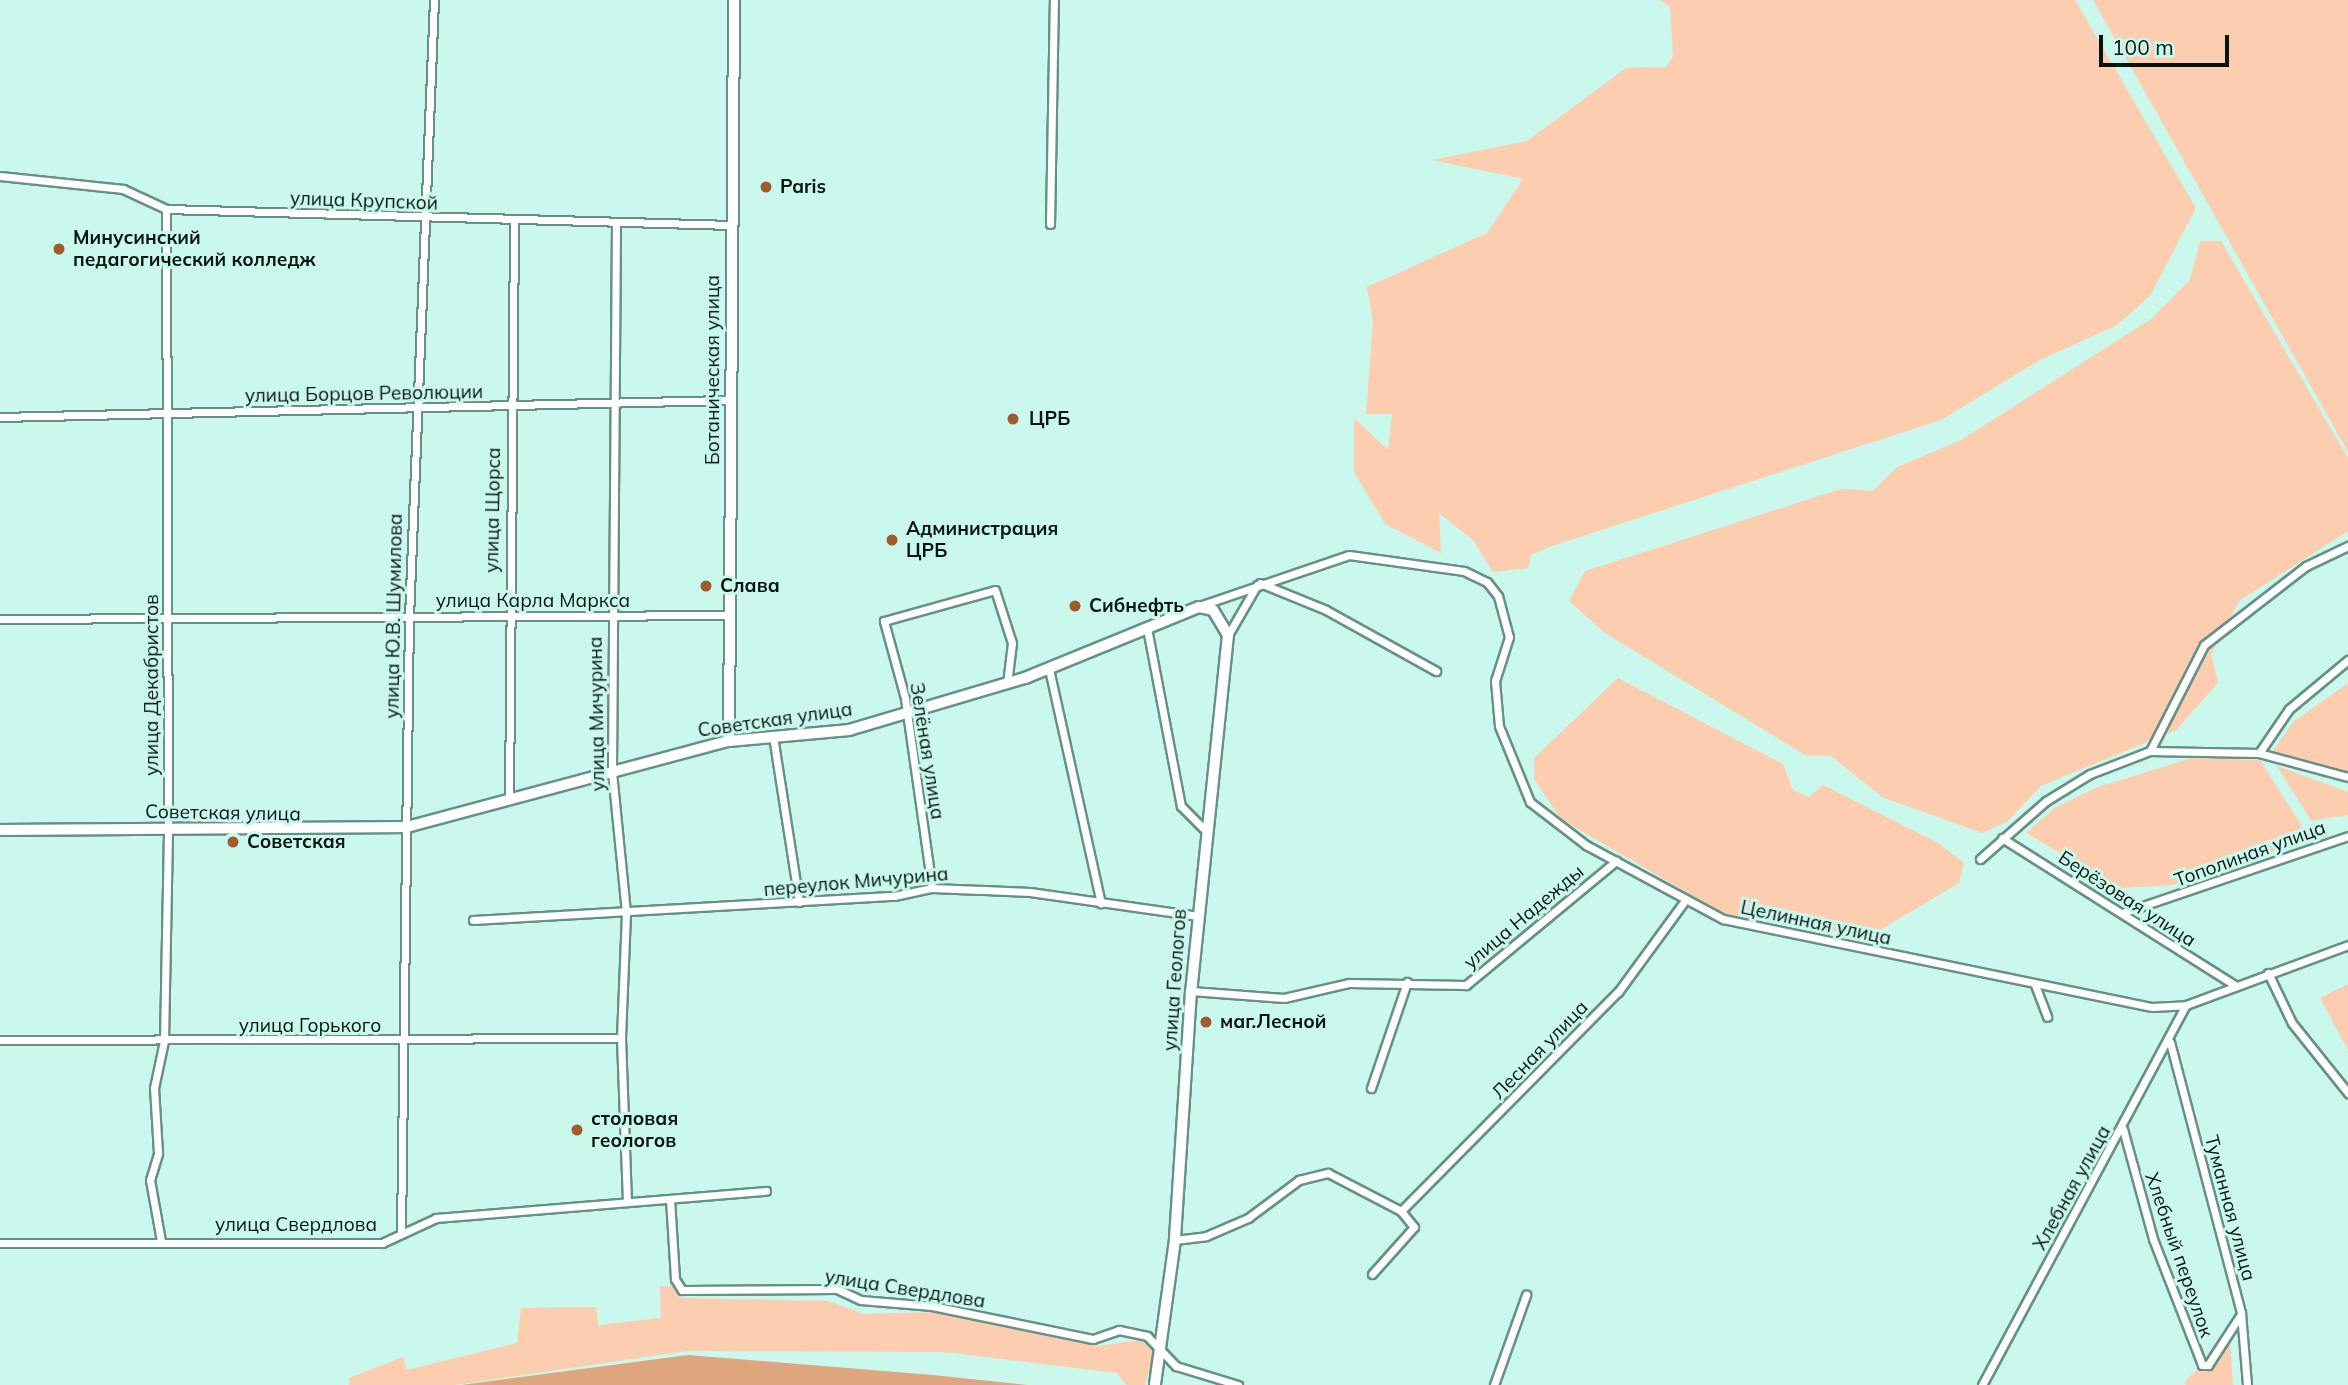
<!DOCTYPE html>
<meta charset="utf-8">
<style>
body{margin:0}
#map{position:relative;width:2348px;height:1385px;overflow:hidden;background:#cbf8ed;font-family:Mulish,sans-serif}
div>[style]{position:absolute}
.green>*{inset:0;background:#fdcdaf}
.water>*{inset:0;background:#dfa57f}
.roads{filter:drop-shadow(2px 0 #679188) drop-shadow(-2px 0 #679188) drop-shadow(0 2px #679188) drop-shadow(0 -2px #679188)}
.street>*{height:7px;margin:-3.5px;padding:0 3.5px;transform-origin:3.5px;border-radius:3.5px;background:#fff}
.secondary>*{height:10px;margin:-5px;padding:0 5px;transform-origin:5px;border-radius:5px;background:#fff}
.dots>*{width:19px;height:19px;translate:-50% -50%;box-sizing:border-box;border:4px solid #cbf8ed;border-radius:50%}
span{translate:-50% -50%;white-space:nowrap;text-align:center;line-height:1.15;-webkit-text-stroke:6px #cbf8ed;paint-order:stroke}
.poi-label{font-size:19px;color:#051612;font-weight:700}
.left{translate:0 -50%;text-align:left}
.street-label{font-size:19px;color:#051612}
.scale{position:absolute;left:2099px;top:35px;width:130px;height:32px;box-sizing:border-box;border:4px solid #051612;border-top:0;padding-left:9px;font-size:21px;line-height:24px;white-space:nowrap;color:#051612;-webkit-text-stroke:5px #cbf8ed;paint-order:stroke}
</style>
<div id="map">
<div class="green">
<div style="clip-path:polygon(1660px 0,2075px 0,2196px 208px,2150px 296px,2117px 325px,2038px 361px,1941px 420px,1552px 546px,1531px 555px,1528px 568px,1493px 572px,1474px 541px,1439px 513px,1441px 553px,1385px 524px,1354px 472px,1354px 418px,1388px 450px,1392px 414px,1366px 414px,1373px 322px,1367px 287px,1487px 233px,1523px 179px,1432px 160px,1527px 141px,1626px 68px,1666px 67px,1673px 56px,1670px 7px)"></div>
<div style="clip-path:polygon(2093px 0,2348px 0,2348px 452px)"></div>
<div style="clip-path:polygon(2200px 241px,2221px 241px,2348px 458px,2348px 531px,2239px 601px,2211px 654px,2218px 683px,2176px 730px,2041px 786px,2007px 822px,1982px 833px,1882px 797px,1831px 756px,1805px 755px,1605px 633px,1569px 601px,1585px 571px,1841px 489px,1873px 491px,1897px 467px,1961px 440px,2151px 319px,2190px 280px)"></div>
<div style="clip-path:polygon(1618px 678px,1783px 764px,1793px 790px,1809px 797px,1823px 785px,1938px 843px,1964px 863px,1959px 883px,1870px 936px,1729px 917px,1561px 819px,1534px 779px,1534px 758px)"></div>
<div style="clip-path:polygon(2348px 683px,2348px 780px,2273px 751px,2293px 722px)"></div>
<div style="clip-path:polygon(2192px 758px,2260px 760px,2304px 829px,2281px 848px,2173px 885px,2119px 888px,2026px 833px,2054px 808px,2098px 787px)"></div>
<div style="clip-path:polygon(2277px 766px,2348px 792px,2348px 815px,2311px 821px)"></div>
<div style="clip-path:polygon(2348px 984px,2348px 1050px,2320px 998px)"></div>
<div style="clip-path:polygon(660px 1286px,673px 1286px,680px 1298px,828px 1301px,864px 1314px,937px 1312px,1097px 1346px,1140px 1340px,1154px 1352px,1145px 1385px,1126px 1385px,1117px 1373px,944px 1352px,686px 1351px,455px 1385px,349px 1385px,349px 1378px,403px 1357px,406px 1370px,517px 1343px,521px 1308px,596px 1307px,598px 1325px,661px 1318px)"></div>
<div style="clip-path:polygon(2230px 1339px,2233px 1385px,2186px 1385px,2185px 1381px)"></div>
</div>
<div class="water">
<div style="clip-path:polygon(688px 1355px,933px 1375px,1027px 1385px,461px 1385px)"></div>
</div>
<div class="roads">
<div class="street">
<div style="left:0;top:176px;width:124px;rotate:6deg"></div>
<div style="left:123px;top:189px;width:47px;rotate:24.9deg"></div>
<div style="left:166px;top:209px;width:565px;rotate:1.62deg"></div>
<div style="left:616px;top:224px;width:548px;rotate:90.42deg"></div>
<div style="left:612px;top:772px;width:142px;rotate:84.3deg"></div>
<div style="left:626px;top:913px;width:125px;rotate:92.3deg"></div>
<div style="left:621px;top:1038px;width:164px;rotate:87.9deg"></div>
<div style="left:1050px;top:224px;width:224px;rotate:-89deg"></div>
<div style="left:0;top:417px;width:729px;rotate:-1.34deg"></div>
<div style="left:1260px;top:583px;width:71px;rotate:22.2deg"></div>
<div style="left:1326px;top:610px;width:126px;rotate:29deg"></div>
<div style="left:1199px;top:606px;width:158px;rotate:-18.8deg"></div>
<div style="left:1349px;top:555px;width:116px;rotate:7.9deg"></div>
<div style="left:1464px;top:571px;width:25px;rotate:26deg"></div>
<div style="left:1487px;top:582px;width:18px;rotate:52deg"></div>
<div style="left:1498px;top:596px;width:42px;rotate:75deg"></div>
<div style="left:1509px;top:637px;width:46px;rotate:107.7deg"></div>
<div style="left:1495px;top:681px;width:45px;rotate:84.9deg"></div>
<div style="left:1499px;top:726px;width:82px;rotate:67.8deg"></div>
<div style="left:1530px;top:802px;width:71px;rotate:37.5deg"></div>
<div style="left:1586px;top:845px;width:156px;rotate:28.4deg"></div>
<div style="left:1723px;top:919px;width:438px;rotate:11.6deg"></div>
<div style="left:2152px;top:1007px;width:34px;rotate:-3deg"></div>
<div style="left:2186px;top:1005px;width:173px;rotate:-20.3deg"></div>
<div style="left:0;top:619px;width:731px;rotate:-0.31deg"></div>
<div style="left:1147px;top:628px;width:181px;rotate:79.2deg"></div>
<div style="left:1181px;top:806px;width:37px;rotate:45deg"></div>
<div style="left:1228px;top:635px;width:58px;rotate:-59.9deg"></div>
<div style="left:1049px;top:669px;width:240px;rotate:77.5deg"></div>
<div style="left:773px;top:736px;width:168px;rotate:81.1deg"></div>
<div style="left:2150px;top:751px;width:119px;rotate:-63deg"></div>
<div style="left:2204px;top:645px;width:129px;rotate:-37.8deg"></div>
<div style="left:2306px;top:566px;width:47px;rotate:-25.5deg"></div>
<div style="left:2259px;top:753px;width:53px;rotate:-55.7deg"></div>
<div style="left:2289px;top:709px;width:77px;rotate:-39.7deg"></div>
<div style="left:509px;top:800px;width:578px;rotate:-89.5deg"></div>
<div style="left:2002px;top:838px;width:277px;rotate:32.3deg"></div>
<div style="left:1980px;top:859px;width:88px;rotate:-41.3deg"></div>
<div style="left:2046px;top:801px;width:52px;rotate:-31.5deg"></div>
<div style="left:2090px;top:774px;width:64px;rotate:-21deg"></div>
<div style="left:2150px;top:751px;width:109px;rotate:1.1deg"></div>
<div style="left:2259px;top:753px;width:92px;rotate:15.1deg"></div>
<div style="left:932px;top:888px;width:192px;rotate:-98.1deg"></div>
<div style="left:905px;top:698px;width:80px;rotate:-105.3deg"></div>
<div style="left:884px;top:621px;width:115px;rotate:-15.6deg"></div>
<div style="left:995px;top:590px;width:56px;rotate:72.2deg"></div>
<div style="left:1012px;top:643px;width:39px;rotate:97deg"></div>
<div style="left:2122px;top:913px;width:239px;rotate:-18.8deg"></div>
<div style="left:473px;top:920px;width:422px;rotate:-3.3deg"></div>
<div style="left:894px;top:896px;width:39px;rotate:-12deg"></div>
<div style="left:932px;top:888px;width:98px;rotate:2.3deg"></div>
<div style="left:1030px;top:892px;width:170px;rotate:8.1deg"></div>
<div style="left:2268px;top:973px;width:55px;rotate:64.4deg"></div>
<div style="left:2292px;top:1023px;width:90px;rotate:51.3deg"></div>
<div style="left:2035px;top:985px;width:34px;rotate:69deg"></div>
<div style="left:1191px;top:991px;width:93px;rotate:4.3deg"></div>
<div style="left:1284px;top:998px;width:67px;rotate:-13deg"></div>
<div style="left:1349px;top:983px;width:117px;rotate:1deg"></div>
<div style="left:1466px;top:985px;width:195px;rotate:-39.6deg"></div>
<div style="left:0;top:1040px;width:621px;rotate:-0.18deg"></div>
<div style="left:2170px;top:1042px;width:280px;rotate:75.3deg"></div>
<div style="left:2241px;top:1313px;width:72px;rotate:85.2deg"></div>
<div style="left:1371px;top:1088px;width:112px;rotate:-71.2deg"></div>
<div style="left:2123px;top:1129px;width:114px;rotate:74.7deg"></div>
<div style="left:2153px;top:1239px;width:135px;rotate:68.7deg"></div>
<div style="left:2202px;top:1365px;width:6px"></div>
<div style="left:2208px;top:1365px;width:61px;rotate:-57.1deg"></div>
<div style="left:670px;top:1199px;width:80px;rotate:86.4deg"></div>
<div style="left:675px;top:1279px;width:13px;rotate:58deg"></div>
<div style="left:682px;top:1290px;width:155px;rotate:-0.4deg"></div>
<div style="left:837px;top:1289px;width:26px;rotate:25deg"></div>
<div style="left:861px;top:1300px;width:71px;rotate:4.8deg"></div>
<div style="left:932px;top:1306px;width:164px;rotate:11.6deg"></div>
<div style="left:1093px;top:1339px;width:28px;rotate:-19deg"></div>
<div style="left:1119px;top:1330px;width:29px;rotate:12deg"></div>
<div style="left:1147px;top:1336px;width:42px;rotate:46deg"></div>
<div style="left:1176px;top:1366px;width:65px;rotate:17deg"></div>
<div style="left:401px;top:1234px;width:617px;rotate:-89.26deg"></div>
<div style="left:409px;top:617px;width:618px;rotate:-87.68deg"></div>
<div style="left:1175px;top:1240px;width:31px;rotate:-7deg"></div>
<div style="left:1206px;top:1236px;width:46px;rotate:-23.2deg"></div>
<div style="left:1248px;top:1218px;width:64px;rotate:-36.7deg"></div>
<div style="left:1299px;top:1180px;width:30px;rotate:-14deg"></div>
<div style="left:1328px;top:1173px;width:82px;rotate:27.5deg"></div>
<div style="left:161px;top:1241px;width:62px;rotate:-100.2deg"></div>
<div style="left:150px;top:1180px;width:28px;rotate:-73deg"></div>
<div style="left:158px;top:1153px;width:65px;rotate:-93.5deg"></div>
<div style="left:154px;top:1088px;width:48px;rotate:-78deg"></div>
<div style="left:164px;top:1041px;width:211px;rotate:-88.9deg"></div>
<div style="left:168px;top:830px;width:621px;rotate:-90.18deg"></div>
<div style="left:0;top:1243px;width:382px"></div>
<div style="left:382px;top:1243px;width:60px;rotate:-24.8deg"></div>
<div style="left:436px;top:1218px;width:331px;rotate:-4.7deg"></div>
<div style="left:1372px;top:1274px;width:63px;rotate:-48.2deg"></div>
<div style="left:1414px;top:1227px;width:21px;rotate:-129deg"></div>
<div style="left:1401px;top:1211px;width:308px;rotate:-45.3deg"></div>
<div style="left:1618px;top:992px;width:115px;rotate:-53.8deg"></div>
<div style="left:1494px;top:1385px;width:96px;rotate:-70.4deg"></div>
<div style="left:1982px;top:1385px;width:431px;rotate:-61.8deg"></div>
</div>
<div class="secondary">
<div style="left:729px;top:741px;width:741px;rotate:-89.61deg"></div>
<div style="left:0;top:830px;width:407px;rotate:-0.4deg"></div>
<div style="left:407px;top:827px;width:333px;rotate:-15deg"></div>
<div style="left:729px;top:741px;width:121px;rotate:-5.2deg"></div>
<div style="left:849px;top:730px;width:184px;rotate:-16.5deg"></div>
<div style="left:1025px;top:678px;width:188px;rotate:-22.2deg"></div>
<div style="left:1199px;top:607px;width:14px;rotate:12deg"></div>
<div style="left:1213px;top:610px;width:29px;rotate:59deg"></div>
<div style="left:1228px;top:635px;width:358px;rotate:95.9deg"></div>
<div style="left:1191px;top:991px;width:250px;rotate:93.7deg"></div>
<div style="left:1175px;top:1240px;width:146px;rotate:97.9deg"></div>
</div>
</div>
<div class="dots">
<div style="left:766px;top:187px;background:#9f5b2b"></div>
<div style="left:59px;top:249px;background:#9f5b2b"></div>
<div style="left:1013px;top:419px;background:#9f5b2b"></div>
<div style="left:892px;top:540px;background:#9f5b2b"></div>
<div style="left:706px;top:586px;background:#9f5b2b"></div>
<div style="left:1075px;top:606px;background:#9f5b2b"></div>
<div style="left:233px;top:842px;background:#9f5b2b"></div>
<div style="left:1206px;top:1022px;background:#9f5b2b"></div>
<div style="left:577px;top:1130px;background:#9f5b2b"></div>
</div>
<div class="poi-label">
<span class="left" style="left:780px;top:187px">Paris</span>
<span class="left" style="left:73px;top:249px">Минусинский<br>педагогический колледж</span>
<span class="left" style="left:1029px;top:419px">ЦРБ</span>
<span class="left" style="left:906px;top:540px">Администрация<br>ЦРБ</span>
<span class="left" style="left:720px;top:586px">Слава</span>
<span class="left" style="left:1089px;top:606px">Сибнефть</span>
<span class="left" style="left:247px;top:842px">Советская</span>
<span class="left" style="left:1220px;top:1022px">маг.Лесной</span>
<span class="left" style="left:591px;top:1130px">столовая<br>геологов</span>
</div>
<div class="street-label">
<span style="left:364px;top:201px;rotate:2deg">улица Крупской</span>
<span style="left:713px;top:370px;rotate:-90deg">Ботаническая улица</span>
<span style="left:364px;top:394px;rotate:-1deg">улица Борцов Революции</span>
<span style="left:493px;top:510px;rotate:-89deg">улица Щорса</span>
<span style="left:533px;top:601px">улица Карла Маркса</span>
<span style="left:394px;top:616px;rotate:-89deg">улица Ю.В. Шумилова</span>
<span style="left:152px;top:685px;rotate:-90deg">улица Декабристов</span>
<span style="left:597px;top:714px;rotate:-91deg">улица Мичурина</span>
<span style="left:775px;top:720px;rotate:-8deg">Советская улица</span>
<span style="left:927px;top:751px;rotate:81deg">Зелёная улица</span>
<span style="left:223px;top:813px;rotate:1deg">Советская улица</span>
<span style="left:2250px;top:854px;rotate:-20deg">Тополиная улица</span>
<span style="left:856px;top:882px;rotate:-5deg">переулок Мичурина</span>
<span style="left:2127px;top:899px;rotate:33deg">Берёзовая улица</span>
<span style="left:1524px;top:917px;rotate:-40deg">улица Надежды</span>
<span style="left:1816px;top:923px;rotate:12deg">Целинная улица</span>
<span style="left:1175px;top:980px;rotate:-86deg">улица Геологов</span>
<span style="left:310px;top:1026px">улица Горького</span>
<span style="left:1540px;top:1050px;rotate:-46deg">Лесная улица</span>
<span style="left:2072px;top:1188px;rotate:-61deg">Хлебная улица</span>
<span style="left:2230px;top:1208px;rotate:75deg">Туманная улица</span>
<span style="left:296px;top:1225px">улица Свердлова</span>
<span style="left:2179px;top:1255px;rotate:71deg">Хлебный переулок</span>
<span style="left:905px;top:1289px;rotate:9deg">улица Свердлова</span>
</div>
<div class="scale">100 m</div>
</div>
